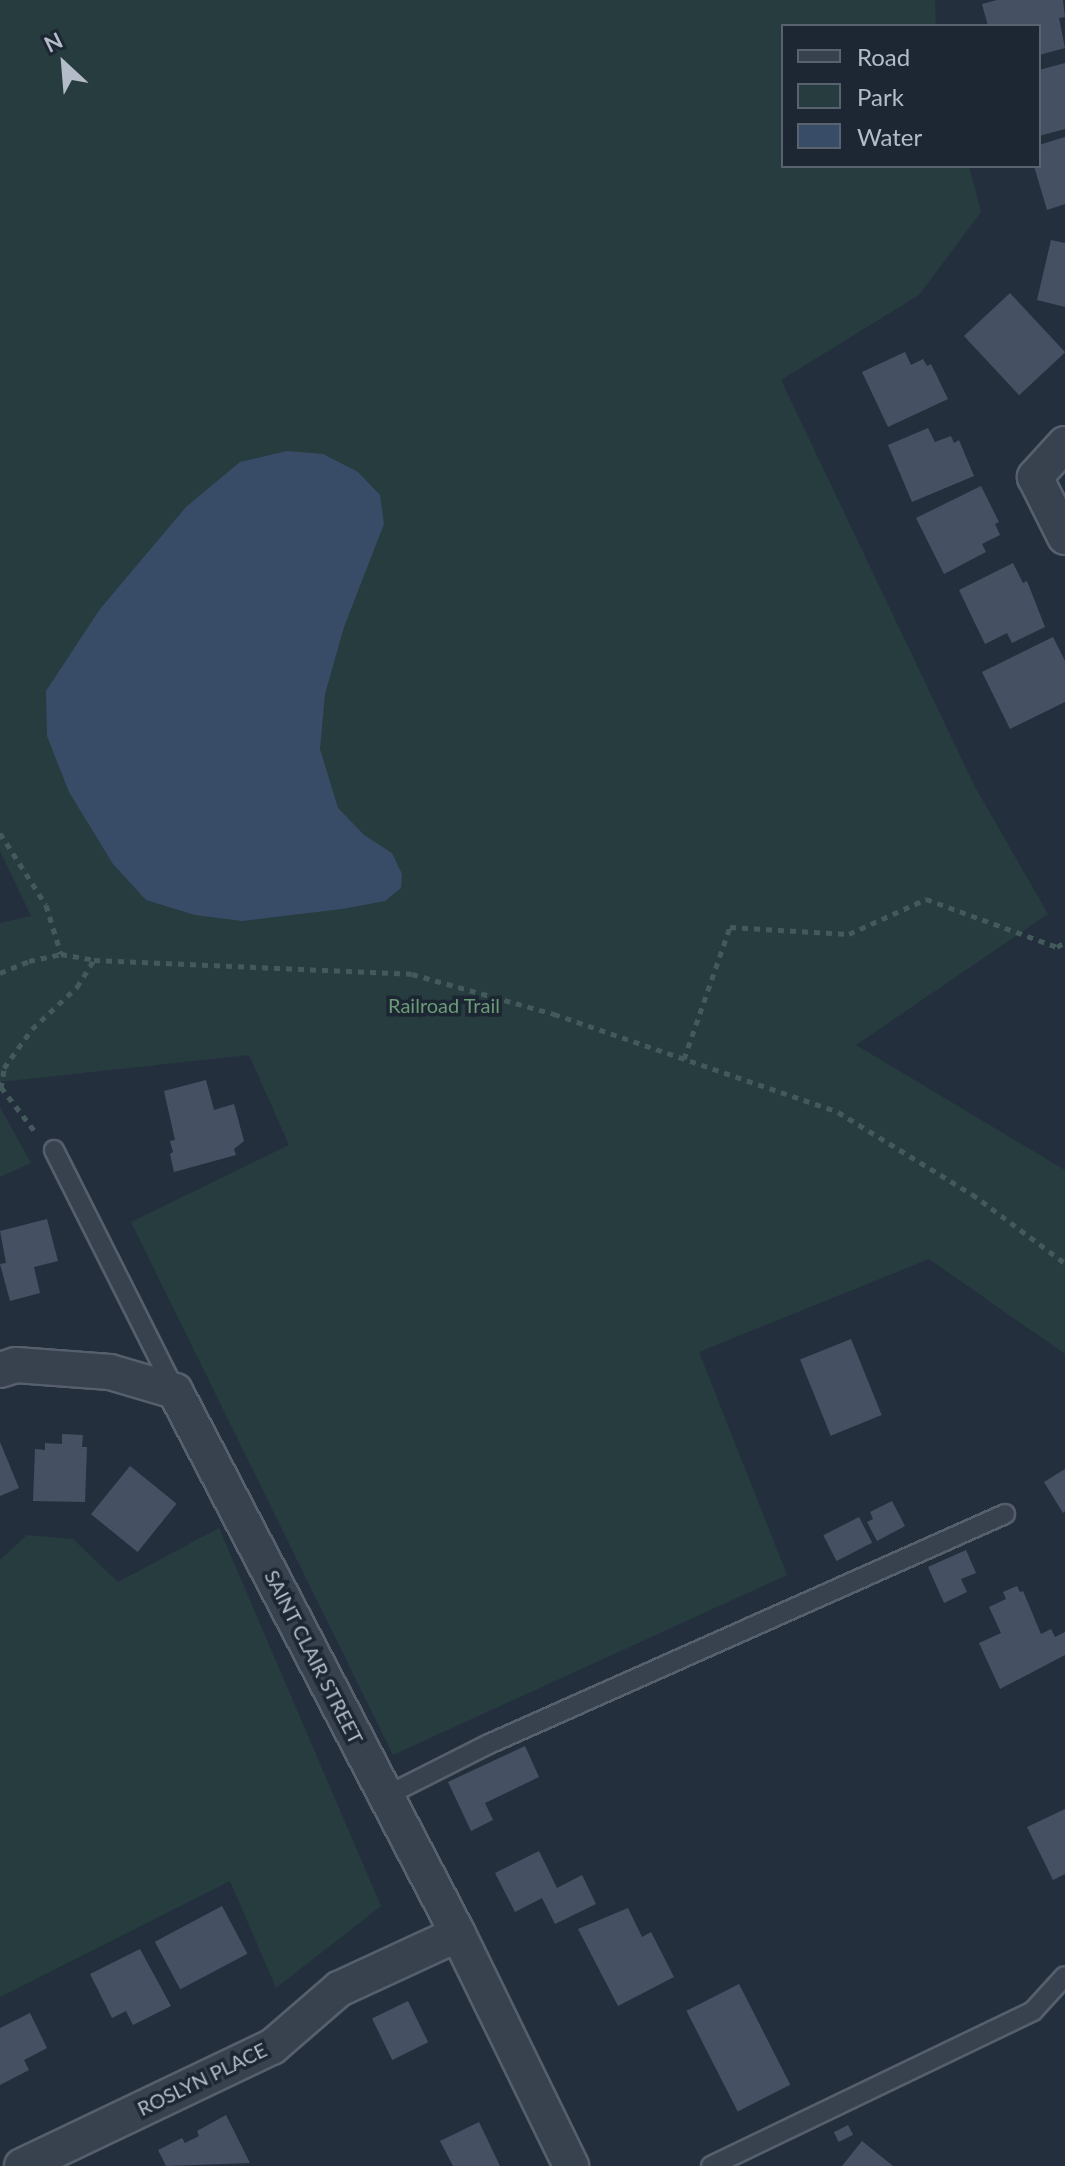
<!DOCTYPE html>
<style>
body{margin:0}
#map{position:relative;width:1065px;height:2166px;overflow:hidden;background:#242f3e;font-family:Lato,sans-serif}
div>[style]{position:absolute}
.green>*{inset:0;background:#263c3f}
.water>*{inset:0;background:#394c67}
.building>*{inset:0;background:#455162;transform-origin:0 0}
.path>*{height:5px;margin-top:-2.5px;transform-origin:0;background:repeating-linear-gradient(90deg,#44595c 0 6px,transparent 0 12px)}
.roads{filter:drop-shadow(2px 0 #565f6c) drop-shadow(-2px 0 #565f6c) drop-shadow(0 2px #565f6c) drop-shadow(0 -2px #565f6c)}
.lane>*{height:18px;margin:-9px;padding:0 9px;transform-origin:9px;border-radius:9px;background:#38414e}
.street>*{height:34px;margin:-17px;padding:0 17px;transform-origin:17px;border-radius:17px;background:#38414e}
span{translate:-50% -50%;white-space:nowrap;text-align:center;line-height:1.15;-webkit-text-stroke:7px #1d2633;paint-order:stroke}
.park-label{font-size:20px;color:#6b9a76}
.street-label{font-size:20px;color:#b4bcc9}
.legend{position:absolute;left:781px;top:24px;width:260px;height:144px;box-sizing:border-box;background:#1d2633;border:2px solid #59626f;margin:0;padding:10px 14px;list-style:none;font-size:24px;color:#b4bcc9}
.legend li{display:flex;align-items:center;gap:16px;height:40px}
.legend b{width:40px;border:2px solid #59626f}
.north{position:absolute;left:24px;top:24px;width:80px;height:80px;-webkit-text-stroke:6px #1d2633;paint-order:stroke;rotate:334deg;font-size:22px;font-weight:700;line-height:32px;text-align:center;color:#b4bcc9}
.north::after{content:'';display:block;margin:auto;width:28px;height:36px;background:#b4bcc9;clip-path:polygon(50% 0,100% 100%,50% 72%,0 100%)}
</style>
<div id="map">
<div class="green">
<div style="clip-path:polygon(0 0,935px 0,936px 26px,783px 26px,783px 166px,969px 166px,981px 212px,919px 295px,781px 380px,974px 785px,1048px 914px,856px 1045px,1065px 1170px,1065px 1354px,929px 1259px,699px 1352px,787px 1575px,393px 1755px,131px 1222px,289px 1145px,249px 1055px,0 1082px,0 923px,31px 916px,0 851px)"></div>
<div style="clip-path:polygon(0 1107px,31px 1163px,0 1177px)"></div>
<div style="clip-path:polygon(219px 1528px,381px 1906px,276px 1988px,230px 1881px,0 1997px,0 1560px,27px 1535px,73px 1539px,118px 1582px)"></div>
</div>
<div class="water">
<div style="clip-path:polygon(287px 451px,323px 454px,358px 472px,380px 495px,384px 524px,344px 627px,325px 694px,320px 749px,338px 808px,364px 835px,392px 853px,402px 874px,401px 888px,385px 901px,342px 909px,242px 921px,195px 915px,146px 900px,113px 864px,69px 792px,47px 736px,46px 691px,100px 609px,186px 507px,240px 462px)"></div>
</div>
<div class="building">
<div style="clip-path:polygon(997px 0,1063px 0,1065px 17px,1059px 18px,1065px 48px,1039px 55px,1039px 26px,988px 26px,982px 4px)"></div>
<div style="clip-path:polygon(1065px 63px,1065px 129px,1039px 136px,1039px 70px)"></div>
<div style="clip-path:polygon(1065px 137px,1065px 204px,1047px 210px,1034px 166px,1039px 166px,1039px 145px)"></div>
<div style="clip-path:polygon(1051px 240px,1065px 243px,1065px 307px,1037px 300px)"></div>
<div style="left:1010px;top:293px;width:81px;height:63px;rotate:47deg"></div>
<div style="clip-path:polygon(905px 352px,911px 365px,923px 359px,927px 366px,931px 364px,948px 399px,888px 427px,862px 372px)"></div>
<div style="clip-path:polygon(928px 428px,935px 442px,951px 436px,954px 443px,959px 440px,974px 476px,912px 502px,888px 445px)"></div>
<div style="clip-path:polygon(981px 486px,999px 522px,995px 524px,1000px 535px,982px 544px,986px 552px,944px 574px,916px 518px)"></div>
<div style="clip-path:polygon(1013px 563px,1023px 583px,1027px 581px,1045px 627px,1012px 643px,1007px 633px,985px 644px,959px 590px)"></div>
<div style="clip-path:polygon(1053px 637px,1065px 661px,1065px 702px,1010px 729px,982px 672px)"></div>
<div style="clip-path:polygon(206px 1080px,214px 1110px,234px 1104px,244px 1141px,234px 1149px,236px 1155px,174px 1172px,170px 1154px,173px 1152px,170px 1141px,175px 1140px,164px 1091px)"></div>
<div style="clip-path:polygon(47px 1219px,58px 1261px,34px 1267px,40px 1293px,10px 1301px,0 1264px,6px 1263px,0 1231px)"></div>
<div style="left:851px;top:1339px;width:82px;height:55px;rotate:68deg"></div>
<div style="clip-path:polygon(62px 1434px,83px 1435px,82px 1447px,87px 1447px,85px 1502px,33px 1501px,35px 1449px,45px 1450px,45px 1443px,62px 1444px)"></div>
<div style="clip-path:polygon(0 1442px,19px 1488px,0 1496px)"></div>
<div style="left:130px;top:1466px;width:60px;height:62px;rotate:39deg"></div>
<div style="clip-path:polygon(1065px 1469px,1065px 1511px,1063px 1513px,1044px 1482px)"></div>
<div style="clip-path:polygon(892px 1501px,905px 1526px,877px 1541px,867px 1522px,873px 1519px,870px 1512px)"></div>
<div style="left:859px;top:1517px;width:29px;height:40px;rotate:63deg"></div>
<div style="clip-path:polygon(966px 1550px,976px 1573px,961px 1579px,967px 1592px,944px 1603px,928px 1567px)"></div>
<div style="clip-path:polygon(1017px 1586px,1020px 1592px,1023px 1591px,1041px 1634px,1051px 1629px,1055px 1637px,1065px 1632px,1065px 1655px,1000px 1689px,979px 1643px,1001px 1633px,989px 1607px,1006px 1599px,1003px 1592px)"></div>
<div style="clip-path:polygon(525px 1746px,539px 1777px,485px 1803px,493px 1820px,471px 1831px,448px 1782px)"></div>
<div style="clip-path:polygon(1065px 1809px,1065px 1874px,1053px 1880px,1027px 1827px)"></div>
<div style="clip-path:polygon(539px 1851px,557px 1888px,582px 1875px,596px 1904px,555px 1924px,542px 1898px,515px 1912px,495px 1873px)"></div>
<div style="left:222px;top:1906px;width:54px;height:76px;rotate:62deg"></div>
<div style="clip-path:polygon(628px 1908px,642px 1937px,651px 1932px,674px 1977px,618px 2006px,578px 1929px)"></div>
<div style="clip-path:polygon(140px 1949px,171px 2006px,133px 2025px,126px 2011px,112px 2018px,90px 1974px)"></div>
<div style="left:739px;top:1984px;width:113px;height:59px;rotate:63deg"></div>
<div style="left:408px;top:2001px;width:46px;height:40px;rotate:64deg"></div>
<div style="clip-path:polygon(30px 2013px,47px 2048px,24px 2060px,29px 2070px,0 2085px,0 2028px)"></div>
<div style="clip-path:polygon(226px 2115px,250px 2163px,166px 2166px,158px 2150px,182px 2138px,185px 2143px,199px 2136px,197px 2131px)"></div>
<div style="clip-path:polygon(479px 2122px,500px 2166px,453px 2166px,440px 2141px)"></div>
<div style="left:848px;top:2125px;width:11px;height:16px;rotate:63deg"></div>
<div style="clip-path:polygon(862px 2141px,893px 2166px,842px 2166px)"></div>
</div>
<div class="path">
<div style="left:0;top:833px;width:85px;rotate:57.4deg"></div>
<div style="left:46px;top:905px;width:51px;rotate:73deg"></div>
<div style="left:0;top:973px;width:31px;rotate:-22deg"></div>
<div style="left:29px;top:961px;width:33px;rotate:-12deg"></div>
<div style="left:61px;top:954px;width:34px;rotate:10deg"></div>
<div style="left:94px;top:960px;width:318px;rotate:2.5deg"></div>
<div style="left:412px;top:974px;width:148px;rotate:15.7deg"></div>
<div style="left:554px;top:1014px;width:300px;rotate:19deg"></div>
<div style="left:838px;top:1112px;width:157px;rotate:31.5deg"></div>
<div style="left:972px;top:1194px;width:116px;rotate:36.6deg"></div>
<div style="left:684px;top:1059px;width:140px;rotate:-70.8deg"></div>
<div style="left:730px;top:927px;width:119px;rotate:3.4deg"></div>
<div style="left:849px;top:934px;width:85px;rotate:-24.4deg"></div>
<div style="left:926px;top:899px;width:140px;rotate:20.1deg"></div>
<div style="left:1057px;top:947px;width:9px;rotate:-32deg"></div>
<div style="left:1px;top:1087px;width:58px;rotate:52.7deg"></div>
<div style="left:1px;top:1088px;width:20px;rotate:-81deg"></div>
<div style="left:4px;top:1068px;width:48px;rotate:-54.3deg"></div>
<div style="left:32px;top:1029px;width:62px;rotate:-43deg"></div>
<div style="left:77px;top:987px;width:32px;rotate:-58deg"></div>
</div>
<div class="roads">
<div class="lane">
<div style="left:54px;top:1150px;width:270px;rotate:63.3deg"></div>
<div style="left:386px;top:1796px;width:115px;rotate:-26.8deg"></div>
<div style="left:489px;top:1744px;width:565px;rotate:-24.02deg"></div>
<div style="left:711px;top:2166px;width:357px;rotate:-25.7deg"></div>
<div style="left:1033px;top:2011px;width:47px;rotate:-47.6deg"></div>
</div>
<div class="street">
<div style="left:1065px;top:444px;width:45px;rotate:132.3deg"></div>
<div style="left:1035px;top:477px;width:67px;rotate:63.4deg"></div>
<div style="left:0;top:1370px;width:17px;rotate:-17deg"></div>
<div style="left:16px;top:1365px;width:94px;rotate:4.3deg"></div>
<div style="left:110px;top:1372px;width:68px;rotate:16.3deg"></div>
<div style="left:175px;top:1391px;width:612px;rotate:62.47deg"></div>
<div style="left:458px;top:1934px;width:258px;rotate:64deg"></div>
<div style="left:22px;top:2166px;width:277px;rotate:-25.5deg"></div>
<div style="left:272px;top:2047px;width:89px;rotate:-40.9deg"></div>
<div style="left:339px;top:1989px;width:131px;rotate:-24.8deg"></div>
</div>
</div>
<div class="park-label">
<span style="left:444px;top:1005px">Railroad Trail</span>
</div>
<div class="street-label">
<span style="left:314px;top:1657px;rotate:63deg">SAINT CLAIR STREET</span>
<span style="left:202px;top:2079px;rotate:-26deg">ROSLYN PLACE</span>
</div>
<ul class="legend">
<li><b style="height:10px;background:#38414e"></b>Road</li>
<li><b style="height:22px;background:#263c3f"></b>Park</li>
<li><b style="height:22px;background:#394c67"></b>Water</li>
</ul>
<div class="north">N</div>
</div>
